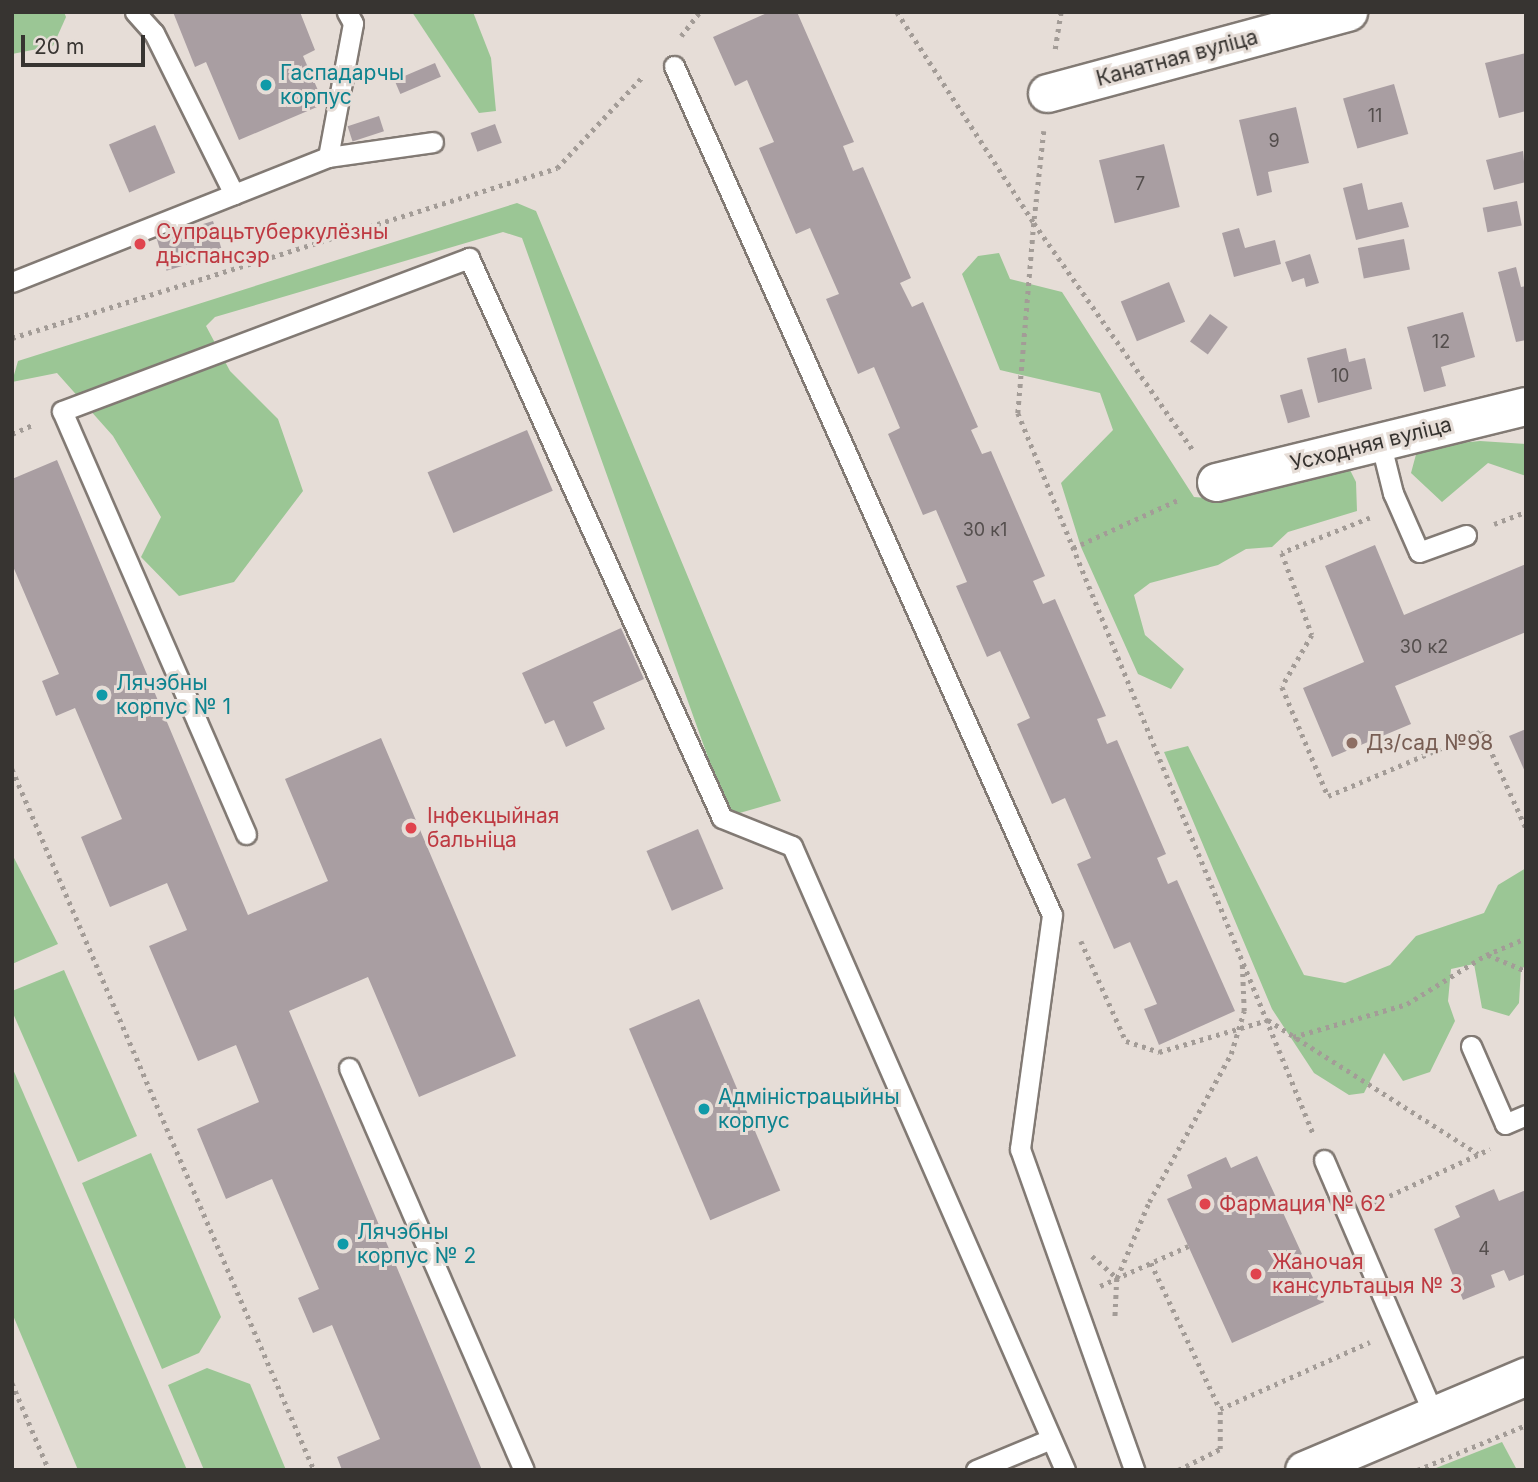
<!DOCTYPE html>
<meta charset="utf-8">
<style>
body{margin:0}
#map{position:relative;width:1538px;height:1482px;overflow:hidden;background:#e6ddd7;font-family:Inter,sans-serif}
div>[style]{position:absolute}
.green>*{inset:0;background:#9bc695}
.building>*{inset:0;background:#a99ea2;transform-origin:0 0}
.path>*{height:4.5px;margin-top:-2.25px;transform-origin:0;background:repeating-linear-gradient(90deg,#a39c97 0 3.5px,transparent 0 8.5px)}
.roads{filter:drop-shadow(2px 0 #827a74) drop-shadow(-2px 0 #827a74) drop-shadow(0 2px #827a74) drop-shadow(0 -2px #827a74)}
.service>*{height:19px;margin:-9.5px;padding:0 9.5px;transform-origin:9.5px;border-radius:9.5px;background:#fff}
.minor>*{height:37px;margin:-18.5px;padding:0 18.5px;transform-origin:18.5px;border-radius:18.5px;background:#fff}
.dots>*{width:19px;height:19px;translate:-50% -50%;box-sizing:border-box;border:4px solid #e6ddd7;border-radius:50%}
span{translate:-50% -50%;white-space:nowrap;text-align:center;line-height:1.15;-webkit-text-stroke:6px #e6ddd7;paint-order:stroke}
.number-label{font-size:18px;color:#544e4d}
.number-label span{-webkit-text-stroke-width:0}
.street-label{font-size:21px;color:#373431}
.culture-label{font-size:21px;color:#0d838f}
.left{translate:0 -50%;text-align:left}
.health-label{font-size:21px;color:#be3a42}
.education-label{font-size:21px;color:#785e54}
.frame{position:absolute;inset:0;border:14px solid #373431;pointer-events:none}
.scale{position:absolute;left:21px;top:35px;width:124px;height:32px;box-sizing:border-box;border:4px solid #373431;border-top:0;padding-left:9px;font-size:21px;line-height:24px;white-space:nowrap;color:#373431;-webkit-text-stroke:5px #e6ddd7;paint-order:stroke}
</style>
<div id="map">
<div class="green">
<div style="clip-path:polygon(12px 12px,64px 12px,66px 17px,53px 46px,12px 54px)"></div>
<div style="clip-path:polygon(412px 12px,473px 12px,491px 58px,496px 111px,479px 113px)"></div>
<div style="clip-path:polygon(517px 203px,536px 211px,781px 801px,729px 816px,522px 238px,503px 232px,215px 317px,206px 326px,230px 371px,278px 419px,303px 491px,234px 582px,179px 596px,141px 557px,161px 517px,113px 436px,57px 373px,12px 382px,18px 361px)"></div>
<div style="clip-path:polygon(999px 253px,1010px 279px,1062px 292px,1194px 497px,1232px 500px,1289px 478px,1348px 466px,1356px 482px,1357px 511px,1288px 532px,1272px 547px,1246px 549px,1218px 565px,1150px 583px,1134px 595px,1145px 635px,1184px 669px,1171px 689px,1138px 674px,1081px 547px,1061px 483px,1113px 430px,1100px 393px,1000px 370px,962px 274px,978px 256px)"></div>
<div style="clip-path:polygon(1480px 441px,1526px 444px,1526px 476px,1488px 463px,1442px 502px,1411px 473px,1418px 447px)"></div>
<div style="clip-path:polygon(1188px 746px,1304px 975px,1345px 983px,1390px 965px,1416px 936px,1484px 913px,1498px 885px,1526px 868px,1526px 966px,1521px 968px,1519px 1003px,1509px 1016px,1482px 1008px,1474px 964px,1451px 969px,1448px 1001px,1455px 1021px,1430px 1072px,1403px 1081px,1384px 1053px,1364px 1093px,1349px 1095px,1314px 1073px,1272px 1009px,1164px 752px)"></div>
<div style="clip-path:polygon(12px 854px,58px 944px,12px 964px)"></div>
<div style="clip-path:polygon(64px 970px,137px 1136px,78px 1162px,12px 1011px,12px 991px)"></div>
<div style="clip-path:polygon(12px 1067px,187px 1470px,78px 1470px,12px 1313px)"></div>
<div style="clip-path:polygon(151px 1153px,221px 1317px,199px 1353px,162px 1369px,82px 1183px)"></div>
<div style="clip-path:polygon(207px 1368px,250px 1384px,286px 1470px,204px 1470px,168px 1385px)"></div>
<div style="clip-path:polygon(1502px 1442px,1517px 1470px,1431px 1470px)"></div>
</div>
<div class="building">
<div style="clip-path:polygon(173px 12px,300px 12px,315px 50px,303px 56px,324px 104px,239px 140px,206px 62px,195px 67px)"></div>
<div style="clip-path:polygon(769px 12px,797px 12px,854px 142px,843px 146px,853px 171px,863px 167px,911px 278px,900px 283px,912px 307px,923px 302px,978px 427px,971px 430px,982px 454px,991px 451px,1045px 576px,1033px 581px,1043px 604px,1055px 599px,1106px 716px,1097px 719px,1107px 744px,1117px 740px,1166px 854px,1157px 858px,1168px 884px,1177px 880px,1235px 1011px,1159px 1045px,1144px 1009px,1157px 1004px,1144px 974px,1130px 942px,1114px 949px,1077px 864px,1091px 858px,1065px 798px,1052px 804px,1017px 724px,1030px 718px,1000px 651px,987px 657px,956px 586px,967px 582px,936px 510px,923px 515px,888px 434px,900px 428px,886px 395px,874px 367px,858px 374px,826px 299px,839px 294px,810px 228px,796px 234px,759px 148px,774px 142px,759px 108px,747px 80px,735px 86px,713px 37px)"></div>
<div style="clip-path:polygon(1526px 53px,1526px 111px,1499px 118px,1485px 63px)"></div>
<div style="left:435px;top:63px;width:15px;height:44px;rotate:67deg"></div>
<div style="left:1394px;top:84px;width:52px;height:53px;rotate:74deg"></div>
<div style="clip-path:polygon(1296px 107px,1309px 163px,1268px 172px,1272px 192px,1257px 196px,1239px 120px)"></div>
<div style="left:379px;top:116px;width:16px;height:33px;rotate:72deg"></div>
<div style="left:495px;top:124px;width:20px;height:26px;rotate:70deg"></div>
<div style="left:155px;top:125px;width:52px;height:50px;rotate:67deg"></div>
<div style="left:1164px;top:144px;width:65px;height:67px;rotate:76deg"></div>
<div style="clip-path:polygon(1523px 151px,1526px 182px,1494px 190px,1486px 160px)"></div>
<div style="clip-path:polygon(1362px 183px,1368px 210px,1402px 202px,1409px 227px,1356px 240px,1343px 188px)"></div>
<div style="left:1517px;top:201px;width:25px;height:35px;rotate:79deg"></div>
<div style="left:213px;top:221px;width:34px;height:59px;rotate:73deg"></div>
<div style="clip-path:polygon(1239px 228px,1245px 248px,1275px 240px,1281px 264px,1234px 277px,1222px 233px)"></div>
<div style="left:1404px;top:239px;width:31px;height:47px;rotate:79deg"></div>
<div style="clip-path:polygon(1310px 254px,1319px 283px,1306px 287px,1304px 278px,1292px 282px,1285px 262px)"></div>
<div style="clip-path:polygon(1516px 267px,1521px 287px,1526px 286px,1526px 340px,1516px 342px,1498px 272px)"></div>
<div style="left:1169px;top:282px;width:43px;height:52px;rotate:68deg"></div>
<div style="clip-path:polygon(1463px 312px,1475px 357px,1441px 367px,1446px 386px,1424px 392px,1407px 327px)"></div>
<div style="left:1210px;top:314px;width:22px;height:34px;rotate:36deg"></div>
<div style="clip-path:polygon(1346px 348px,1349px 362px,1365px 358px,1372px 389px,1318px 403px,1307px 358px)"></div>
<div style="left:1302px;top:389px;width:29px;height:23px;rotate:74deg"></div>
<div style="left:527px;top:430px;width:66px;height:108px;rotate:67deg"></div>
<div style="clip-path:polygon(57px 460px,248px 915px,328px 881px,285px 779px,381px 738px,516px 1056px,419px 1097px,368px 977px,289px 1011px,482px 1470px,342px 1470px,337px 1457px,380px 1439px,332px 1325px,313px 1333px,298px 1298px,319px 1289px,272px 1179px,226px 1199px,197px 1129px,259px 1102px,236px 1045px,198px 1061px,149px 946px,187px 930px,167px 883px,110px 907px,81px 837px,122px 819px,75px 708px,56px 716px,42px 681px,59px 674px,12px 564px,12px 479px)"></div>
<div style="clip-path:polygon(1375px 545px,1404px 615px,1526px 564px,1526px 632px,1395px 686px,1411px 724px,1332px 757px,1303px 688px,1364px 662px,1325px 566px)"></div>
<div style="clip-path:polygon(621px 628px,644px 679px,593px 702px,605px 729px,566px 747px,554px 720px,545px 724px,522px 673px)"></div>
<div style="clip-path:polygon(1526px 729px,1526px 774px,1509px 736px)"></div>
<div style="left:698px;top:829px;width:65px;height:56px;rotate:67deg"></div>
<div style="left:699px;top:999px;width:208px;height:76px;rotate:67deg"></div>
<div style="clip-path:polygon(1257px 1156px,1324px 1302px,1232px 1343px,1167px 1199px,1192px 1188px,1187px 1175px,1226px 1157px,1231px 1168px)"></div>
<div style="clip-path:polygon(1494px 1189px,1499px 1201px,1526px 1190px,1526px 1274px,1509px 1281px,1504px 1270px,1491px 1275px,1495px 1287px,1463px 1300px,1434px 1229px,1460px 1217px,1455px 1206px)"></div>
</div>
<div class="path">
<div style="left:897px;top:12px;width:252px;rotate:57deg"></div>
<div style="left:1034px;top:223px;width:191px;rotate:94.8deg"></div>
<div style="left:1018px;top:413px;width:778px;rotate:67.72deg"></div>
<div style="left:681px;top:36px;width:31px;rotate:-52deg"></div>
<div style="left:1055px;top:49px;width:37px;rotate:-81deg"></div>
<div style="left:1044px;top:131px;width:93px;rotate:96.2deg"></div>
<div style="left:1034px;top:223px;width:277px;rotate:55deg"></div>
<div style="left:12px;top:338px;width:571px;rotate:-17.32deg"></div>
<div style="left:557px;top:168px;width:127px;rotate:-46.9deg"></div>
<div style="left:12px;top:434px;width:24px;rotate:-24deg"></div>
<div style="left:1370px;top:518px;width:95px;rotate:158.3deg"></div>
<div style="left:1282px;top:553px;width:87px;rotate:69.9deg"></div>
<div style="left:1312px;top:635px;width:60px;rotate:120deg"></div>
<div style="left:1282px;top:687px;width:118px;rotate:67.1deg"></div>
<div style="left:1328px;top:796px;width:167px;rotate:-22.9deg"></div>
<div style="left:1482px;top:731px;width:107px;rotate:65.6deg"></div>
<div style="left:1494px;top:524px;width:34px;rotate:-21deg"></div>
<div style="left:1073px;top:548px;width:118px;rotate:-24.6deg"></div>
<div style="left:12px;top:769px;width:763px;rotate:66.69deg"></div>
<div style="left:1081px;top:941px;width:110px;rotate:65.8deg"></div>
<div style="left:1126px;top:1041px;width:35px;rotate:18deg"></div>
<div style="left:1159px;top:1052px;width:114px;rotate:-16.4deg"></div>
<div style="left:1268px;top:1020px;width:249px;rotate:32.5deg"></div>
<div style="left:1488px;top:955px;width:41px;rotate:22.8deg"></div>
<div style="left:1293px;top:1037px;width:119px;rotate:-16.1deg"></div>
<div style="left:1407px;top:1004px;width:93px;rotate:-31.8deg"></div>
<div style="left:1486px;top:955px;width:43px;rotate:-23deg"></div>
<div style="left:1374px;top:1203px;width:128px;rotate:-25deg"></div>
<div style="left:1092px;top:1256px;width:33px;rotate:41deg"></div>
<div style="left:1117px;top:1278px;width:42px;rotate:92.7deg"></div>
<div style="left:1151px;top:1263px;width:161px;rotate:64.7deg"></div>
<div style="left:1117px;top:1278px;width:82px;rotate:-67.2deg"></div>
<div style="left:1149px;top:1202px;width:169px;rotate:-61deg"></div>
<div style="left:1231px;top:1054px;width:45px;rotate:-73.2deg"></div>
<div style="left:1244px;top:1011px;width:48px;rotate:-92.4deg"></div>
<div style="left:1100px;top:1286px;width:97px;rotate:-24.4deg"></div>
<div style="left:12px;top:1383px;width:95px;rotate:67deg"></div>
<div style="left:1178px;top:1470px;width:47px;rotate:-26.6deg"></div>
<div style="left:1220px;top:1449px;width:40px;rotate:-90deg"></div>
<div style="left:1220px;top:1409px;width:164px;rotate:-24.1deg"></div>
<div style="left:1417px;top:1470px;width:118px;rotate:-22.4deg"></div>
</div>
<div class="roads">
<div class="service">
<div style="left:135px;top:12px;width:28px;rotate:48deg"></div>
<div style="left:154px;top:33px;width:180px;rotate:63.6deg"></div>
<div style="left:674px;top:66px;width:929px;rotate:66deg"></div>
<div style="left:1052px;top:915px;width:236px;rotate:97.8deg"></div>
<div style="left:1020px;top:1149px;width:341px;rotate:70.4deg"></div>
<div style="left:328px;top:157px;width:136px;rotate:-79.4deg"></div>
<div style="left:353px;top:23px;width:13px;rotate:-119deg"></div>
<div style="left:12px;top:282px;width:340px;rotate:-21.6deg"></div>
<div style="left:328px;top:157px;width:106px;rotate:-8.1deg"></div>
<div style="left:1380px;top:441px;width:54px;rotate:76deg"></div>
<div style="left:1393px;top:493px;width:64px;rotate:66.2deg"></div>
<div style="left:1419px;top:552px;width:50px;rotate:-19.9deg"></div>
<div style="left:246px;top:834px;width:461px;rotate:-113.5deg"></div>
<div style="left:62px;top:411px;width:435px;rotate:-20.6deg"></div>
<div style="left:469px;top:258px;width:614px;rotate:65.69deg"></div>
<div style="left:722px;top:818px;width:75px;rotate:21.8deg"></div>
<div style="left:792px;top:846px;width:681px;rotate:66.37deg"></div>
<div style="left:1471px;top:1046px;width:85px;rotate:66.4deg"></div>
<div style="left:1505px;top:1124px;width:23px;rotate:-23deg"></div>
<div style="left:349px;top:1068px;width:438px;rotate:66.5deg"></div>
<div style="left:1324px;top:1160px;width:278px;rotate:66.7deg"></div>
<div style="left:976px;top:1470px;width:81px;rotate:-22.5deg"></div>
</div>
<div class="minor">
<div style="left:1047px;top:93px;width:312px;rotate:-15.1deg"></div>
<div style="left:1216px;top:482px;width:319px;rotate:-13.8deg"></div>
<div style="left:1304px;top:1470px;width:241px;rotate:-22.9deg"></div>
</div>
</div>
<div class="dots">
<div style="left:266px;top:85px;background:#0f9aa8"></div>
<div style="left:140px;top:244px;background:#e0444e"></div>
<div style="left:102px;top:695px;background:#0f9aa8"></div>
<div style="left:1352px;top:743px;background:#8d6e63"></div>
<div style="left:411px;top:828px;background:#e0444e"></div>
<div style="left:704px;top:1109px;background:#0f9aa8"></div>
<div style="left:1205px;top:1204px;background:#e0444e"></div>
<div style="left:343px;top:1244px;background:#0f9aa8"></div>
<div style="left:1256px;top:1274px;background:#e0444e"></div>
</div>
<div class="number-label">
<span style="left:1375px;top:116px">11</span>
<span style="left:1274px;top:141px">9</span>
<span style="left:1140px;top:184px">7</span>
<span style="left:1441px;top:342px">12</span>
<span style="left:1340px;top:376px">10</span>
<span style="left:985px;top:530px">30 к1</span>
<span style="left:1424px;top:647px">30 к2</span>
<span style="left:1484px;top:1249px">4</span>
</div>
<div class="street-label">
<span style="left:1177px;top:58px;rotate:-15deg">Канатная вуліца</span>
<span style="left:1371px;top:444px;rotate:-14deg">Усходняя вуліца</span>
</div>
<div class="culture-label">
<span class="left" style="left:280px;top:85px">Гаспадарчы<br>корпус</span>
<span class="left" style="left:116px;top:695px">Лячэбны<br>корпус № 1</span>
<span class="left" style="left:718px;top:1109px">Адміністрацыйны<br>корпус</span>
<span class="left" style="left:357px;top:1244px">Лячэбны<br>корпус № 2</span>
</div>
<div class="health-label">
<span class="left" style="left:156px;top:244px">Супрацьтуберкулёзны<br>дыспансэр</span>
<span class="left" style="left:427px;top:828px">Інфекцыйная<br>бальніца</span>
<span class="left" style="left:1219px;top:1204px">Фармация № 62</span>
<span class="left" style="left:1272px;top:1274px">Жаночая<br>кансультацыя № 3</span>
</div>
<div class="education-label">
<span class="left" style="left:1366px;top:743px">Дз/сад №98</span>
</div>
<div class="frame"></div>
<div class="scale">20 m</div>
</div>
